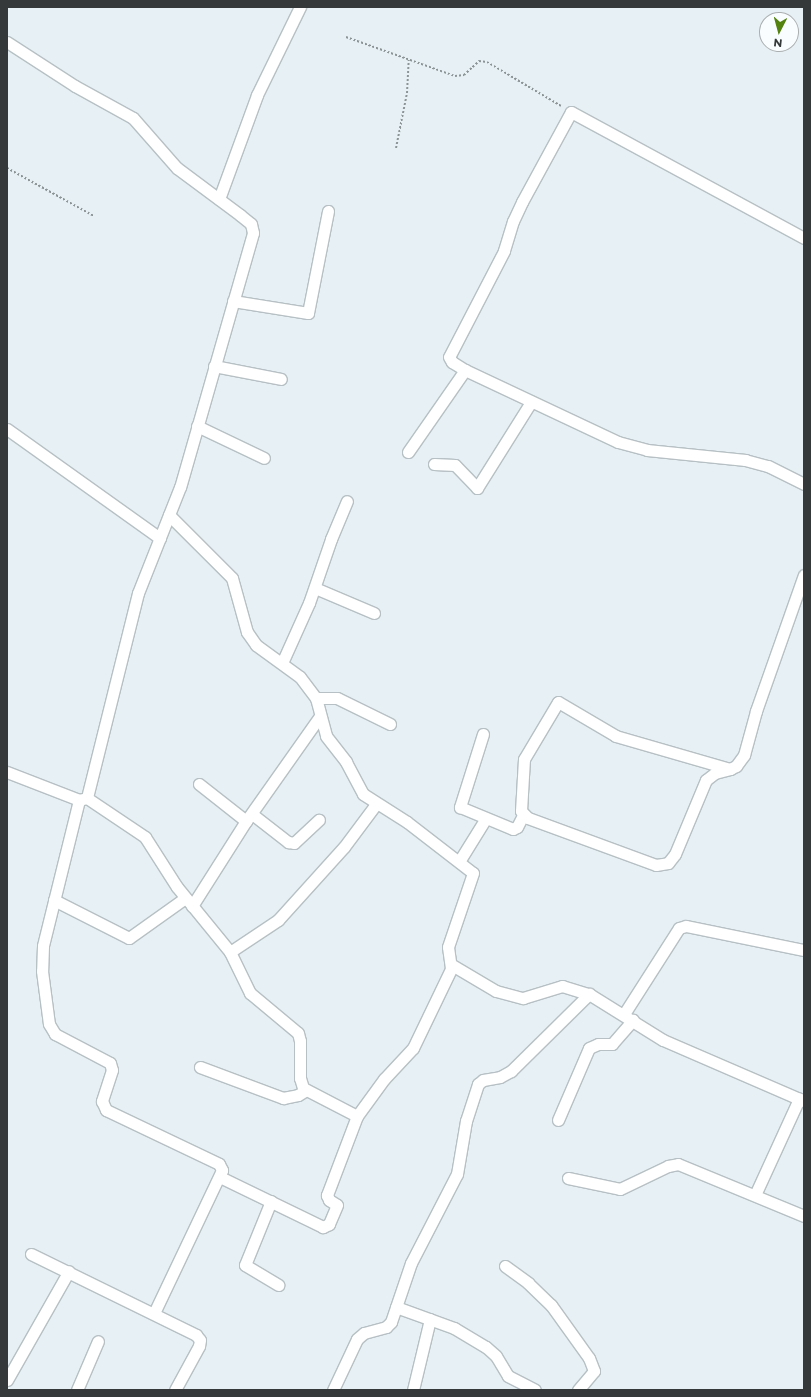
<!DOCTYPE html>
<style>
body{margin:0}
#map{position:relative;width:811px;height:1397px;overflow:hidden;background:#e7f1f5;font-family:Montserrat,sans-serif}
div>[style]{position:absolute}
.path>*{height:2px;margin-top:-1px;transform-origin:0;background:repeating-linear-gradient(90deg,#8d9496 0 2px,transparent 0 4px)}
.roads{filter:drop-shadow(1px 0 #b7c0c4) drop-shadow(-1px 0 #b7c0c4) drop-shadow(0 1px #b7c0c4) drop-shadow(0 -1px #b7c0c4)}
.street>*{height:11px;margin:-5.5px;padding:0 5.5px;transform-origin:5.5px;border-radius:5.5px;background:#fff}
span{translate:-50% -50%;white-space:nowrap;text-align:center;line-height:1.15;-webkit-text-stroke:3px #f9fdff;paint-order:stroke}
.frame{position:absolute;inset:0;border:8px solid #35393a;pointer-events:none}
.north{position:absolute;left:759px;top:12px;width:40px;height:40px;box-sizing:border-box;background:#f9fdff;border:1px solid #abafb0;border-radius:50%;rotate:186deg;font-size:11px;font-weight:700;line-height:16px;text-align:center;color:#35393a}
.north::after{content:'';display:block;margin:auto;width:14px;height:18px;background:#538210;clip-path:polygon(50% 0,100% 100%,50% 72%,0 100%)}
</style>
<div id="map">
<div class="path">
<div style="left:346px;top:37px;width:116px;rotate:19.7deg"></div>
<div style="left:455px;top:76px;width:9px;rotate:-6deg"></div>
<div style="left:464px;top:75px;width:21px;rotate:-43deg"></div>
<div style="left:479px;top:61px;width:8px;rotate:7deg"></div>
<div style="left:487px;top:62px;width:86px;rotate:30.7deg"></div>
<div style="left:396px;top:148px;width:56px;rotate:-78.7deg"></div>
<div style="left:407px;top:93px;width:33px;rotate:-87deg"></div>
<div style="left:7px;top:168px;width:99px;rotate:28.9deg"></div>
</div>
<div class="roads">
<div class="street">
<div style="left:7px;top:42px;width:81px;rotate:32.9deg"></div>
<div style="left:75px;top:86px;width:66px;rotate:28.9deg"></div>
<div style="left:133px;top:118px;width:67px;rotate:48.7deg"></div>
<div style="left:177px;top:168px;width:79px;rotate:36.7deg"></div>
<div style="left:240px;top:215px;width:14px;rotate:39deg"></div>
<div style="left:251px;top:224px;width:9px;rotate:77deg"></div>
<div style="left:253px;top:233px;width:264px;rotate:106deg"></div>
<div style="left:180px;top:487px;width:114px;rotate:111.6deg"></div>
<div style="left:138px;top:593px;width:211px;rotate:104deg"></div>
<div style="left:87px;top:798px;width:8px;rotate:166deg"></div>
<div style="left:79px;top:800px;width:77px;rotate:-158.7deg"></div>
<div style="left:219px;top:199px;width:111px;rotate:-69.9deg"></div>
<div style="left:257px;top:95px;width:98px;rotate:-64deg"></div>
<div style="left:804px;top:238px;width:265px;rotate:-151.6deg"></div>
<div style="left:571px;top:112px;width:102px;rotate:118.6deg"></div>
<div style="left:522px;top:202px;width:21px;rotate:115deg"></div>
<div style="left:513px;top:221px;width:31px;rotate:107deg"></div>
<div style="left:504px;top:251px;width:119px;rotate:117.4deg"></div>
<div style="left:449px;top:357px;width:6px;rotate:59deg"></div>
<div style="left:452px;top:362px;width:15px;rotate:32deg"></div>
<div style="left:465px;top:370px;width:169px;rotate:25.2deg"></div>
<div style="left:618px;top:442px;width:30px;rotate:15deg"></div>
<div style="left:647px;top:450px;width:99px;rotate:5.8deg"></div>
<div style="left:745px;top:460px;width:24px;rotate:15deg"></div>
<div style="left:768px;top:466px;width:40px;rotate:26.6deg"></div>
<div style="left:233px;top:301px;width:76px;rotate:9.1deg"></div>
<div style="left:308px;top:313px;width:104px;rotate:-78.9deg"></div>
<div style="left:214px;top:366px;width:68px;rotate:11deg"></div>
<div style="left:197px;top:426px;width:74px;rotate:25.5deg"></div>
<div style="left:7px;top:429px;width:188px;rotate:35.5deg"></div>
<div style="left:408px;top:452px;width:100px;rotate:-55.2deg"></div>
<div style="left:434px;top:464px;width:21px;rotate:3deg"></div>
<div style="left:455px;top:465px;width:32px;rotate:46deg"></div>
<div style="left:477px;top:488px;width:102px;rotate:-57.9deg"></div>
<div style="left:169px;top:515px;width:89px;rotate:45deg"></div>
<div style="left:232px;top:578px;width:56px;rotate:74.5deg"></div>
<div style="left:247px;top:632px;width:16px;rotate:55deg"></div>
<div style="left:256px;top:645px;width:54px;rotate:36deg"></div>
<div style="left:300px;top:677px;width:26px;rotate:53deg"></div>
<div style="left:316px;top:698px;width:39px;rotate:75deg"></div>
<div style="left:326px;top:736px;width:33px;rotate:52deg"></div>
<div style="left:346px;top:762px;width:36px;rotate:62deg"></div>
<div style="left:363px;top:794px;width:52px;rotate:32.5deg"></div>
<div style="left:407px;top:822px;width:83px;rotate:37.7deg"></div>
<div style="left:473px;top:873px;width:78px;rotate:108.7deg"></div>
<div style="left:448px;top:947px;width:22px;rotate:82deg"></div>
<div style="left:451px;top:969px;width:88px;rotate:115.7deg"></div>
<div style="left:413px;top:1048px;width:42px;rotate:133.1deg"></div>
<div style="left:384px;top:1079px;width:46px;rotate:126.1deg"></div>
<div style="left:357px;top:1116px;width:85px;rotate:110.8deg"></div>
<div style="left:327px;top:1195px;width:5px;rotate:68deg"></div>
<div style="left:329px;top:1200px;width:9px;rotate:32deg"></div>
<div style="left:337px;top:1205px;width:21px;rotate:113deg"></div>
<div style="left:329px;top:1224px;width:7px;rotate:153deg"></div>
<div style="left:323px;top:1227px;width:114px;rotate:-154.1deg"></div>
<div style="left:315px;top:588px;width:64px;rotate:23deg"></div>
<div style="left:282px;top:663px;width:66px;rotate:-65.8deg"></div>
<div style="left:309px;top:603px;width:68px;rotate:-71deg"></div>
<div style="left:331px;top:539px;width:41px;rotate:-67.2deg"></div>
<div style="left:316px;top:698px;width:21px"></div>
<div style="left:337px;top:698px;width:59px;rotate:26.1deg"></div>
<div style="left:483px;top:734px;width:77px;rotate:107.5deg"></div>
<div style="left:460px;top:807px;width:57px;rotate:22.5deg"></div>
<div style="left:513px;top:829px;width:4px;rotate:-27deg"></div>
<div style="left:517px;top:827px;width:13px;rotate:-63deg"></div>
<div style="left:730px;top:769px;width:119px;rotate:-163.9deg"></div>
<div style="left:616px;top:736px;width:67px;rotate:-149.6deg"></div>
<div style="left:558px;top:702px;width:66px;rotate:120.8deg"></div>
<div style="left:524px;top:759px;width:52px;rotate:93.3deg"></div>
<div style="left:521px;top:811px;width:10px;rotate:45deg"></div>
<div style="left:528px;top:818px;width:136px;rotate:20.2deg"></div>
<div style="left:656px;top:865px;width:12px;rotate:-9deg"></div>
<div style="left:668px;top:863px;width:11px;rotate:-52deg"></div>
<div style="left:675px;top:854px;width:80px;rotate:-67.3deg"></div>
<div style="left:706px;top:780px;width:11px;rotate:-38deg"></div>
<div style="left:715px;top:773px;width:16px;rotate:-15deg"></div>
<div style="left:730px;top:769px;width:7px;rotate:-27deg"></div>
<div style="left:736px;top:766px;width:14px;rotate:-54deg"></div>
<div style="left:744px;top:755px;width:46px;rotate:-74.7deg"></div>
<div style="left:756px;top:711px;width:144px;rotate:-70.6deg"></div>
<div style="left:199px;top:784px;width:60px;rotate:38.2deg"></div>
<div style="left:87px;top:798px;width:70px;rotate:33.9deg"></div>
<div style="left:145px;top:837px;width:59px;rotate:57.4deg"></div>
<div style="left:177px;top:887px;width:84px;rotate:50.8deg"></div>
<div style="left:230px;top:952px;width:46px;rotate:64deg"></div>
<div style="left:250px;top:993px;width:62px;rotate:39.8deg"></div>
<div style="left:298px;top:1033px;width:8px;rotate:76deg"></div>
<div style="left:300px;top:1041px;width:37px;rotate:90deg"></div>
<div style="left:300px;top:1078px;width:10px;rotate:73deg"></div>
<div style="left:303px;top:1088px;width:61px;rotate:27.4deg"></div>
<div style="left:79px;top:800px;width:150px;rotate:103.9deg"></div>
<div style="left:43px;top:946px;width:25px;rotate:92deg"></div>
<div style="left:42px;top:971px;width:53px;rotate:82.5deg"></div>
<div style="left:49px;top:1024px;width:12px;rotate:59deg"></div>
<div style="left:55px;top:1034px;width:62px;rotate:27.8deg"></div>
<div style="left:110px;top:1063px;width:7px;rotate:74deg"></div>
<div style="left:112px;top:1070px;width:33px;rotate:108deg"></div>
<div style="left:102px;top:1101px;width:10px;rotate:66deg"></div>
<div style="left:106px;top:1110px;width:125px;rotate:25.5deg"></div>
<div style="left:219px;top:1164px;width:7px;rotate:63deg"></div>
<div style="left:222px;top:1170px;width:158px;rotate:115.4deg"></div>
<div style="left:252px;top:814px;width:46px;rotate:37.9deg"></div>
<div style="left:288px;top:842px;width:6px;rotate:9deg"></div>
<div style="left:294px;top:843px;width:34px;rotate:-43deg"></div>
<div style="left:460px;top:860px;width:49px;rotate:-58.2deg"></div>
<div style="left:54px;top:900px;width:84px;rotate:26.9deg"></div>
<div style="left:129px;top:938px;width:69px;rotate:-35.5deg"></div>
<div style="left:192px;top:906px;width:101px;rotate:-57.6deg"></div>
<div style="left:246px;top:821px;width:128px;rotate:-54.8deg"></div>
<div style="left:230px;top:952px;width:58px;rotate:-33.7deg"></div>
<div style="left:278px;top:920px;width:98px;rotate:-47.9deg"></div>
<div style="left:344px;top:847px;width:54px;rotate:-53.3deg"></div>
<div style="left:452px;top:965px;width:51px;rotate:30.6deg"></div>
<div style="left:496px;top:991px;width:28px;rotate:15deg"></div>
<div style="left:523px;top:998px;width:41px;rotate:-17.1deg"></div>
<div style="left:562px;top:986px;width:28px;rotate:17deg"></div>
<div style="left:589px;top:994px;width:87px;rotate:31.9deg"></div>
<div style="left:663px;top:1040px;width:154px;rotate:23.4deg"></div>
<div style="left:624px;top:1014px;width:102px;rotate:-57.4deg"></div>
<div style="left:679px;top:928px;width:7px;rotate:-16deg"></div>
<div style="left:686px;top:926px;width:120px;rotate:11.5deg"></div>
<div style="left:200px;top:1067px;width:89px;rotate:20.5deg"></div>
<div style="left:283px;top:1098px;width:15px;rotate:-11deg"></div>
<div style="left:298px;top:1095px;width:9px;rotate:-32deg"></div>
<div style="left:558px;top:1120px;width:78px;rotate:-66.7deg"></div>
<div style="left:589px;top:1048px;width:10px;rotate:-24deg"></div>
<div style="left:598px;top:1044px;width:14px"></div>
<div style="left:612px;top:1044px;width:32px;rotate:-49deg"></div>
<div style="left:568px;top:1178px;width:53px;rotate:11.9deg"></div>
<div style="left:620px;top:1189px;width:53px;rotate:-25.6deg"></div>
<div style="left:668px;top:1166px;width:10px;rotate:-11deg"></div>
<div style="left:678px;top:1164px;width:136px;rotate:22.4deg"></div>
<div style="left:755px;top:1195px;width:106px;rotate:-65.4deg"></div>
<div style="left:271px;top:1201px;width:69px;rotate:112.1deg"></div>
<div style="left:245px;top:1265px;width:39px;rotate:31deg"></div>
<div style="left:31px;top:1254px;width:184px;rotate:26.1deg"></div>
<div style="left:196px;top:1335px;width:6px;rotate:51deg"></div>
<div style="left:200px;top:1340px;width:6px;rotate:99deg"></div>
<div style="left:199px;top:1346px;width:50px;rotate:118.6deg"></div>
<div style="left:505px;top:1266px;width:29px;rotate:36deg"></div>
<div style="left:528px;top:1283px;width:32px;rotate:44deg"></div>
<div style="left:551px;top:1305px;width:65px;rotate:54.4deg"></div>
<div style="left:589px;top:1358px;width:14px;rotate:69deg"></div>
<div style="left:594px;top:1371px;width:25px;rotate:130deg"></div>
<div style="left:396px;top:1307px;width:62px;rotate:19.9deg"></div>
<div style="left:454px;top:1328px;width:37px;rotate:31deg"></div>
<div style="left:486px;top:1347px;width:13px;rotate:42deg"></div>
<div style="left:496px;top:1356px;width:23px;rotate:59deg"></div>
<div style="left:508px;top:1376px;width:30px;rotate:27deg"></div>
<div style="left:7px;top:1380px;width:125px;rotate:-60.4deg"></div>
<div style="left:77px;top:1390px;width:53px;rotate:-66.8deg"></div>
<div style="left:333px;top:1390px;width:56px;rotate:-64.8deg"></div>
<div style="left:357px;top:1339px;width:9px;rotate:-41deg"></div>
<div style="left:364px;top:1333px;width:23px;rotate:-15deg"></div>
<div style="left:386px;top:1327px;width:7px;rotate:-45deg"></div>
<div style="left:391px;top:1322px;width:62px;rotate:-71.3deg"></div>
<div style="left:411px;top:1263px;width:100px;rotate:-62.7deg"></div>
<div style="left:457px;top:1174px;width:54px;rotate:-80.4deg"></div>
<div style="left:466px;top:1121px;width:39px;rotate:-72deg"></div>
<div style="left:478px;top:1084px;width:6px;rotate:-39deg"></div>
<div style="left:483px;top:1080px;width:17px;rotate:-10deg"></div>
<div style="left:500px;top:1077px;width:13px;rotate:-29deg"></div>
<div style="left:511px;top:1071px;width:110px;rotate:-44.6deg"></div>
<div style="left:413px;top:1390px;width:73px;rotate:-76.5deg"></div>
</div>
</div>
<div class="frame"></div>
<div class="north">N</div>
</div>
